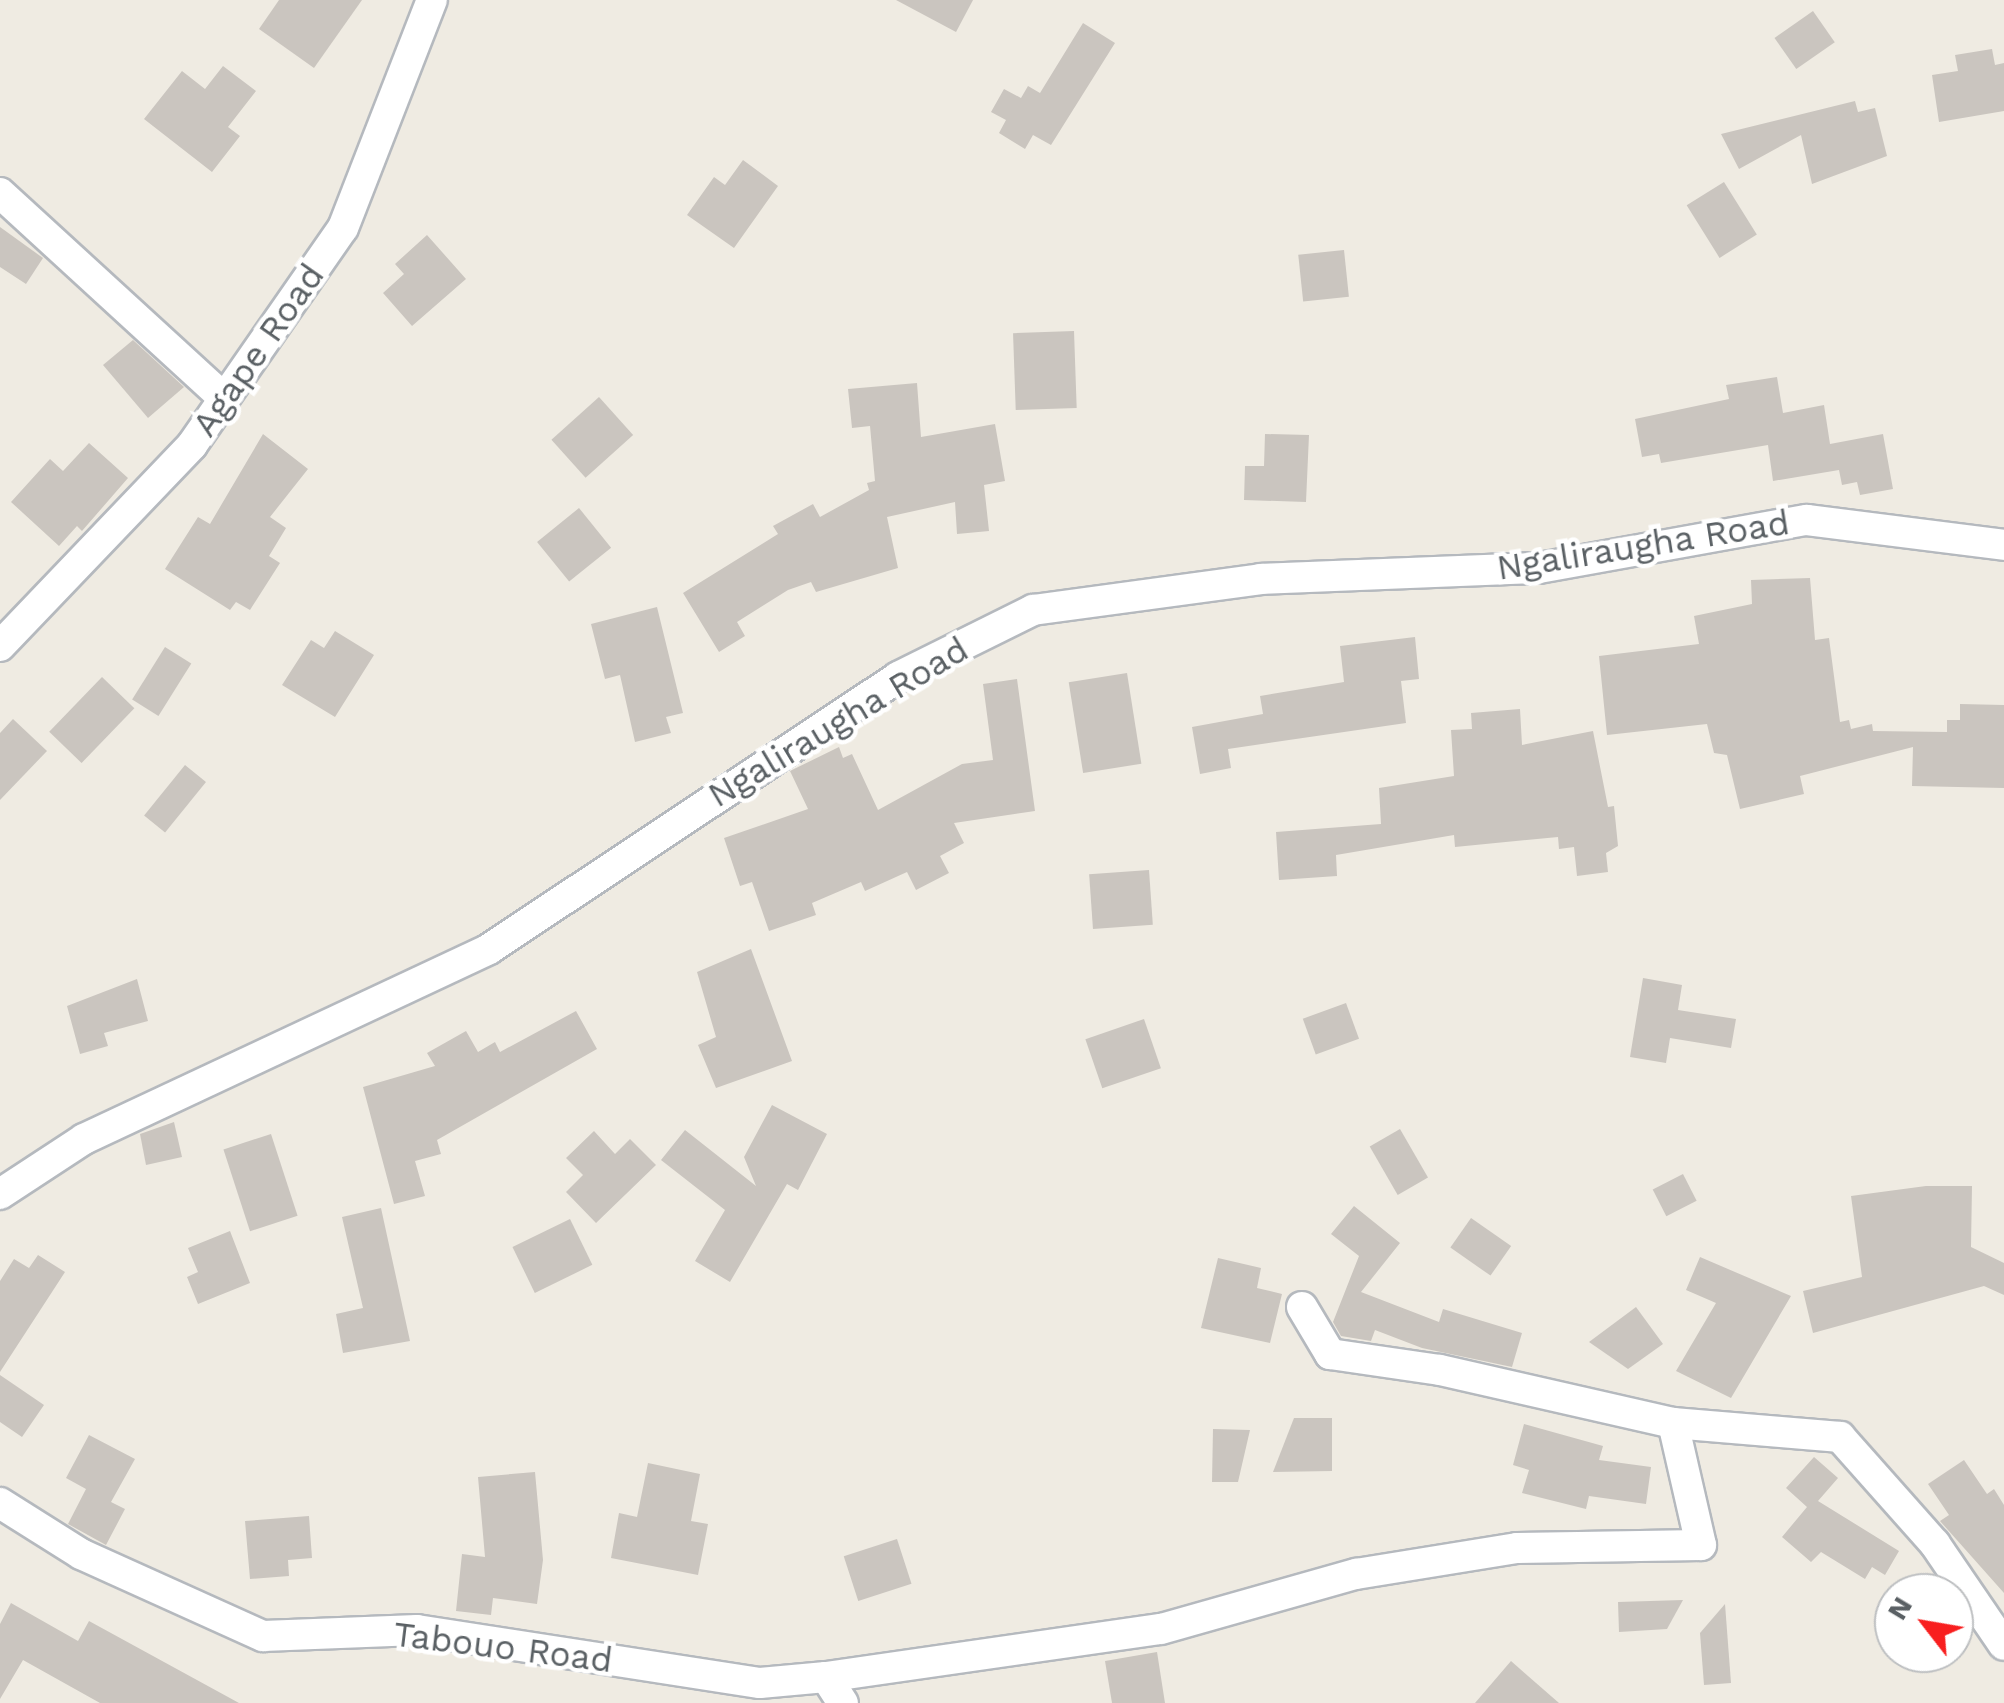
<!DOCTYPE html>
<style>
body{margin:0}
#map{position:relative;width:2004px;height:1703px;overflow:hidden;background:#efebe2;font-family:"Work Sans",sans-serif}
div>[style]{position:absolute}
.building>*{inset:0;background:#cac5bf;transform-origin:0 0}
.roads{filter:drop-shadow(2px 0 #b5b9be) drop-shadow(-2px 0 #b5b9be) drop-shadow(0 2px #b5b9be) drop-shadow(0 -2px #b5b9be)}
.street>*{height:30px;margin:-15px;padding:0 15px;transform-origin:15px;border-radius:15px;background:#fff}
span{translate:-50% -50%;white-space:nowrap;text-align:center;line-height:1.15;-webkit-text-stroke:9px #fff;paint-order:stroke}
.street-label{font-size:35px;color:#5a6064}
.north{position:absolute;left:1874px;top:1573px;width:100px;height:100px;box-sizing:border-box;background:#fff;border:2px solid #bdbfc1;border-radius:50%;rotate:301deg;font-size:28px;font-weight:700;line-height:40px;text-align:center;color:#5a6064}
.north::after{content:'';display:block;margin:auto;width:35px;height:45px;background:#f81f1f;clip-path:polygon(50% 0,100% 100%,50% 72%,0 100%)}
</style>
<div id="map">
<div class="building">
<div style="clip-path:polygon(279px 0,362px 0,314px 68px,259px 29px)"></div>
<div style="clip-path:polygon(896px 0,973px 0,956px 32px)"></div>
<div style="left:1813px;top:11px;width:38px;height:47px;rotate:55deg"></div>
<div style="clip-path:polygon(1083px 23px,1115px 43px,1051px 145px,1033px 135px,1025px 149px,999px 133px,1006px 120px,991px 112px,1004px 89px,1021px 98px,1028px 86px,1040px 93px)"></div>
<div style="clip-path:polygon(1992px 49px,1995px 65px,2004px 63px,2004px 111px,1939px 122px,1932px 75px,1958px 71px,1955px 55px)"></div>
<div style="clip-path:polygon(223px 66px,256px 91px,228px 127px,240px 136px,212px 172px,144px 119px,182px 71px,205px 89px)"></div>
<div style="clip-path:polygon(1855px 101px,1858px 112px,1875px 108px,1887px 156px,1812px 184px,1801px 135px,1739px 169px,1721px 134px)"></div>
<div style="clip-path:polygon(743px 160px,778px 186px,734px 248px,687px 215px,714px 177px,725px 185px)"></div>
<div style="left:1724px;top:182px;width:62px;height:44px;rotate:58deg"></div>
<div style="clip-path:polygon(0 227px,43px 258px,26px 284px,0 267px)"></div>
<div style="clip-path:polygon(427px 235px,466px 279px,412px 326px,383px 293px,404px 274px,395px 264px)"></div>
<div style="left:1344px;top:250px;width:47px;height:46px;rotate:84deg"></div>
<div style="left:1074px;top:331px;width:77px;height:61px;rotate:88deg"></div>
<div style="clip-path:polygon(133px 340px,184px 387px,148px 418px,103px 365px)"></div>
<div style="clip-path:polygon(1777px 377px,1783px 413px,1824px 405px,1830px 444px,1883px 434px,1893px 489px,1860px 495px,1857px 482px,1842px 485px,1839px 470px,1773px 481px,1768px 445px,1661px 463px,1659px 454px,1642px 457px,1635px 419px,1729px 399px,1726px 385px)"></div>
<div style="clip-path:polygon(917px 383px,921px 437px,995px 424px,1005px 481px,984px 485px,989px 531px,957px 534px,955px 502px,887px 517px,898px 568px,816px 592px,811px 582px,788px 590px,737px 622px,745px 636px,719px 652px,683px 593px,778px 534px,773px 526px,813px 504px,820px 517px,869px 490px,867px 483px,875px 481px,870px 426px,852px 428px,848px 389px)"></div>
<div style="left:599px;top:397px;width:51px;height:64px;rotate:48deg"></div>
<div style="clip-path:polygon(263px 434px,308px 469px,270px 517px,286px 528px,269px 556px,280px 563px,250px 610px,236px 602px,230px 610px,165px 569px,198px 517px,210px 524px)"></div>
<div style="clip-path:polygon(1265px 434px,1309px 435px,1306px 502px,1244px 500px,1245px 466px,1264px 466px)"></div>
<div style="clip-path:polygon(89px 443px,128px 478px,82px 531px,77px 526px,59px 546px,11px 502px,50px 459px,63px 471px)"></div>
<div style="left:579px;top:508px;width:51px;height:54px;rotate:51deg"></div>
<div style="clip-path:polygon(1810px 578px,1815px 640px,1829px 638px,1840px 722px,1849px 720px,1851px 729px,1872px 724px,1873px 731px,1947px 732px,1947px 720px,1960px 720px,1960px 704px,2004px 705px,2004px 788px,1912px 786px,1913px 747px,1800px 776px,1804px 794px,1740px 809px,1727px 755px,1714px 753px,1707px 724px,1607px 735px,1599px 656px,1699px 644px,1694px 616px,1752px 604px,1751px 580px)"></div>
<div style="clip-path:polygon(657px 607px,683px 713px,666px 717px,671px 733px,635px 742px,620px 675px,605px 679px,591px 624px)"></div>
<div style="clip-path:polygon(335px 631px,374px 655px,335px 717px,282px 685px,311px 640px,324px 648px)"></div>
<div style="clip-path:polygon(1415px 637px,1419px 679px,1401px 681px,1406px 723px,1228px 749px,1231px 768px,1200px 774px,1192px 727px,1263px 714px,1260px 696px,1344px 682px,1340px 646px)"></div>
<div style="left:165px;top:647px;width:31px;height:62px;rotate:32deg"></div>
<div style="left:1127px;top:673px;width:92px;height:59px;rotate:81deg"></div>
<div style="left:102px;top:677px;width:45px;height:76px;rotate:44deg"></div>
<div style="clip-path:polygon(1017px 679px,1035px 811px,954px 823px,964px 843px,940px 856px,949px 873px,916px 890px,907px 872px,865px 891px,861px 882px,812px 903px,816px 915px,769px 931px,752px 882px,740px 886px,724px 838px,808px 809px,790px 771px,839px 747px,843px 758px,852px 754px,878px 810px,962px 764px,993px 760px,983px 684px)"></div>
<div style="clip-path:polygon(1520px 709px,1522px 745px,1593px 731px,1608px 807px,1614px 806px,1618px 846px,1606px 853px,1608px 872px,1577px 876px,1574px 847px,1559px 849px,1558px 837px,1455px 847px,1454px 835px,1336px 855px,1337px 876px,1279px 880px,1276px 832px,1381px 824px,1379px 788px,1454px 776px,1451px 730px,1472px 729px,1471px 713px)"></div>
<div style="clip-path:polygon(13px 719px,47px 751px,0 800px,0 733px)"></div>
<div style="left:185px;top:765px;width:27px;height:65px;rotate:39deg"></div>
<div style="left:1149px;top:870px;width:55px;height:60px;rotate:86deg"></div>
<div style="clip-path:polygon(751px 949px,792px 1061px,716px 1088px,698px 1045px,716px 1037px,697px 972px)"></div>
<div style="clip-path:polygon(1643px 978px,1682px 985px,1678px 1010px,1736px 1019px,1731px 1048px,1670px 1038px,1666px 1063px,1630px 1057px)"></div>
<div style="clip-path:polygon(137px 979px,148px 1021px,104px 1033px,108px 1046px,80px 1054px,67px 1006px)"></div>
<div style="left:1346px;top:1003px;width:38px;height:46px;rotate:70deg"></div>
<div style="clip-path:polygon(576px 1011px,597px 1049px,437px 1140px,441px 1154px,415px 1161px,425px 1196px,394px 1204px,363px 1087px,435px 1066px,427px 1053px,466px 1031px,478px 1052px,495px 1042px,500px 1052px)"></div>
<div style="left:1144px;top:1019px;width:52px;height:62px;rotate:71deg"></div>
<div style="clip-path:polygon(772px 1105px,827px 1134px,798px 1190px,787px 1184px,730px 1282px,695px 1261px,725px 1210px,661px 1160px,685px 1130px,756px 1186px,744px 1157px)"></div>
<div style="clip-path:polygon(174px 1122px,182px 1157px,146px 1165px,140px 1134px)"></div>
<div style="left:1400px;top:1129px;width:56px;height:35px;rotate:60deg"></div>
<div style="clip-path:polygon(594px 1131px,615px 1154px,630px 1139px,656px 1165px,596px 1223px,566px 1192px,583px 1175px,566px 1158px)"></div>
<div style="left:271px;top:1134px;width:86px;height:50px;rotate:72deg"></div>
<div style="left:1683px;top:1174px;width:30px;height:34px;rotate:63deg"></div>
<div style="clip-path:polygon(1926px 1186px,1972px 1186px,1971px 1247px,2004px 1263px,2004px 1295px,1984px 1286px,1813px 1333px,1803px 1291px,1862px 1277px,1851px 1196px)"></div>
<div style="clip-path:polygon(1354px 1206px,1400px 1243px,1361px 1292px,1439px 1322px,1443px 1309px,1522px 1333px,1512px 1367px,1422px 1348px,1375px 1330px,1371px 1341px,1341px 1336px,1333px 1322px,1359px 1256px,1331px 1234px)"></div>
<div style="clip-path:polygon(381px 1208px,410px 1341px,343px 1353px,336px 1314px,363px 1308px,342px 1217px)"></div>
<div style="left:1471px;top:1218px;width:49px;height:36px;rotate:35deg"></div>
<div style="left:570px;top:1219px;width:51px;height:64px;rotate:64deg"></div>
<div style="clip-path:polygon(230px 1231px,250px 1283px,198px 1304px,187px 1277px,198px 1272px,188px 1248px)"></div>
<div style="clip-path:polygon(38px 1255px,65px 1272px,0 1372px,0 1281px,14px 1259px,29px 1268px)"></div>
<div style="clip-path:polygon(1700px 1257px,1791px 1296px,1731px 1398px,1676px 1371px,1716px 1303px,1686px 1290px)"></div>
<div style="clip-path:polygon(1218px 1258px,1261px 1268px,1257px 1288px,1282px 1294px,1270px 1343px,1201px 1328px)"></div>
<div style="clip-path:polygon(1636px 1307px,1663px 1344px,1628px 1369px,1589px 1342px)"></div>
<div style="clip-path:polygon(0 1375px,44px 1405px,22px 1437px,0 1422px)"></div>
<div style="clip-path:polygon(1294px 1418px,1332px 1418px,1332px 1471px,1273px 1472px)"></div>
<div style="clip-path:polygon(1524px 1424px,1603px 1446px,1599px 1460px,1651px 1467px,1646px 1504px,1589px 1496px,1586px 1509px,1522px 1493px,1529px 1470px,1513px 1465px)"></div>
<div style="clip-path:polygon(1213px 1429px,1250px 1430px,1238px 1482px,1212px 1482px)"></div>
<div style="clip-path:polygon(89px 1435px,135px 1459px,111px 1502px,125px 1509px,106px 1545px,68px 1524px,86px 1489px,66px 1478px)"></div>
<div style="clip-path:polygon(1814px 1457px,1838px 1478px,1818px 1501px,1899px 1551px,1885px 1575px,1872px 1567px,1865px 1579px,1821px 1552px,1811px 1562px,1782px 1537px,1807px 1507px,1786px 1488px)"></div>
<div style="clip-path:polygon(1964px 1460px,1987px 1494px,1994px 1489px,2004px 1505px,2004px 1593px,1940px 1521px,1949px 1515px,1928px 1484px)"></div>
<div style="clip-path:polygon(648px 1463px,700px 1474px,691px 1521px,708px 1524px,698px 1575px,611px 1558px,619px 1513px,637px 1517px)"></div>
<div style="clip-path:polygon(535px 1472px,543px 1560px,537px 1604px,493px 1598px,491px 1615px,456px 1611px,462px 1554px,485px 1557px,478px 1477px)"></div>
<div style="clip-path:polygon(309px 1516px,312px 1558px,288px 1560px,289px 1576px,250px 1579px,245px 1521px)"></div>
<div style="left:897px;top:1539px;width:47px;height:56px;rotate:72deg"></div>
<div style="clip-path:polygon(1683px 1600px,1667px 1629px,1619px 1632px,1618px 1602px)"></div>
<div style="clip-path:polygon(11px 1603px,78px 1641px,89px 1621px,239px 1703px,100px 1703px,23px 1660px,0 1699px,0 1624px)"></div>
<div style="clip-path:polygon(1725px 1604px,1731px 1683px,1704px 1685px,1700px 1633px)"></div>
<div style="clip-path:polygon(1157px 1652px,1165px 1703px,1112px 1703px,1105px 1661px)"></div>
<div style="clip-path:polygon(1511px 1661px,1559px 1703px,1475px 1703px)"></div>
</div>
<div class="roads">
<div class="street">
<div style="left:0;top:193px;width:304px;rotate:42.5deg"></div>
<div style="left:0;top:646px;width:278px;rotate:-46.3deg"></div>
<div style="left:192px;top:445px;width:264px;rotate:-55.2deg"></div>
<div style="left:343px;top:228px;width:245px;rotate:-68.7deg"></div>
<div style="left:0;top:1194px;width:100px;rotate:-33.2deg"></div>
<div style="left:84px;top:1139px;width:447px;rotate:-25.1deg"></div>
<div style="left:489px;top:949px;width:491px;rotate:-33.6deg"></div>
<div style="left:898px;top:677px;width:151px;rotate:-26.4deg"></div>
<div style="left:1033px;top:610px;width:230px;rotate:-7.7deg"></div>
<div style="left:1261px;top:579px;width:278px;rotate:-2.3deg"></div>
<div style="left:1539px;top:568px;width:272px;rotate:-10.2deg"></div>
<div style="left:1807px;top:520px;width:199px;rotate:7.2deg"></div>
<div style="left:1302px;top:1307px;width:55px;rotate:59.2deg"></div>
<div style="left:1330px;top:1354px;width:111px;rotate:8.3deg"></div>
<div style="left:1440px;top:1370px;width:239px;rotate:12.8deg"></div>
<div style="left:1673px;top:1423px;width:168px;rotate:4.8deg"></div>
<div style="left:1840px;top:1437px;width:143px;rotate:48.4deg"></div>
<div style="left:1935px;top:1544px;width:122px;rotate:55.7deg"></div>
<div style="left:0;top:1503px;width:96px;rotate:32.2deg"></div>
<div style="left:81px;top:1554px;width:200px;rotate:24.3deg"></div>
<div style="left:263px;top:1636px;width:154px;rotate:-2.2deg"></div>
<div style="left:417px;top:1630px;width:347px;rotate:8.8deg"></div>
<div style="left:760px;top:1683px;width:66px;rotate:-5.2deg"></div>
<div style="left:826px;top:1677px;width:31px;rotate:57deg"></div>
<div style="left:826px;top:1677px;width:338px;rotate:-8.2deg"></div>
<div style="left:1161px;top:1629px;width:203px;rotate:-15.8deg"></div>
<div style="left:1356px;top:1574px;width:163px;rotate:-9.2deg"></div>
<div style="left:1517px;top:1548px;width:184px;rotate:-0.9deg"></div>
<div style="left:1701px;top:1545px;width:125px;rotate:-102.9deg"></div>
</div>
</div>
<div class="street-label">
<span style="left:258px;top:350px;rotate:-55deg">Agape Road</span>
<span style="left:1643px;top:545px;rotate:-9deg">Ngaliraugha Road</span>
<span style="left:838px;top:722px;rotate:-31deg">Ngaliraugha Road</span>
<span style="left:503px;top:1647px;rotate:7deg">Tabouo Road</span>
</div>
<div class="north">N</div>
</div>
